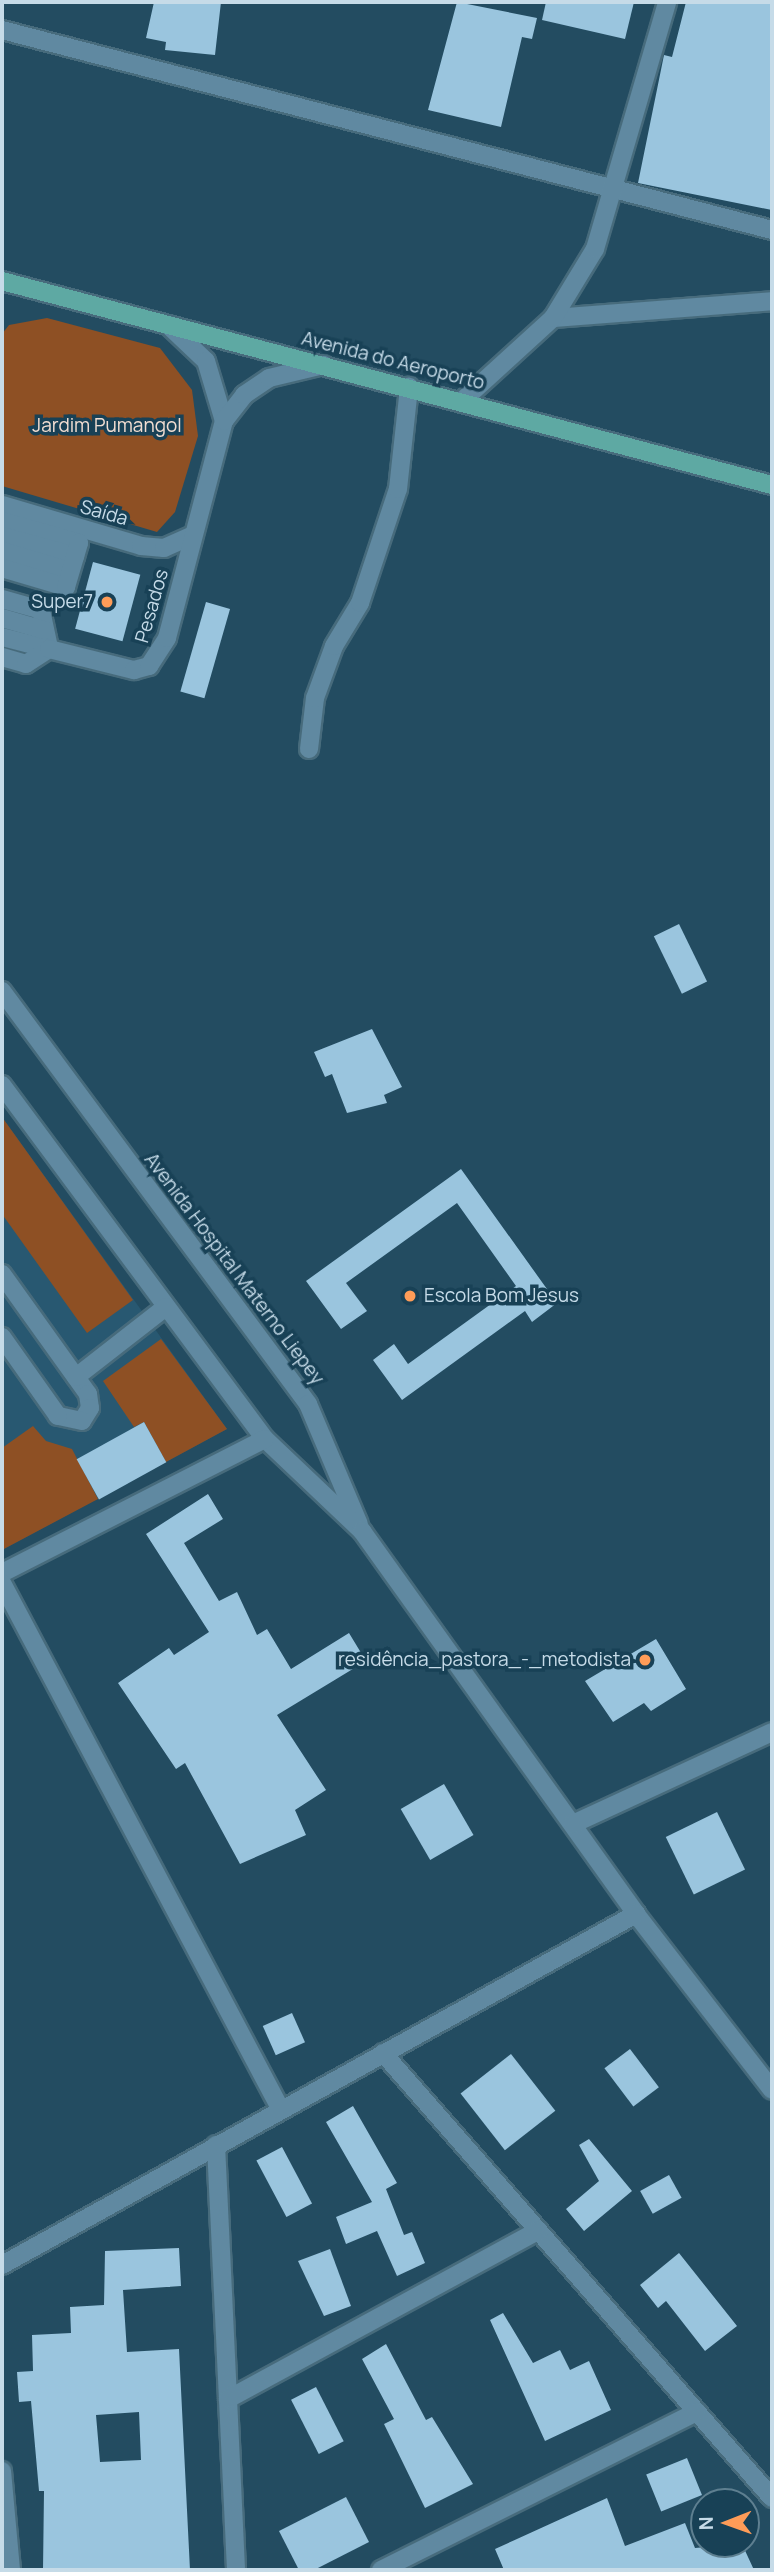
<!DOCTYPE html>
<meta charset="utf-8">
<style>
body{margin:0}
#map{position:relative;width:774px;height:2572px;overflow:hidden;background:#234c61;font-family:Manrope,sans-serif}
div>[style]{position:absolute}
.built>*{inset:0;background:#285871}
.green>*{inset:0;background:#8e5024}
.building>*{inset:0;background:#9ac5de;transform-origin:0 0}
.roads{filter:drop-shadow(2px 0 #476b7c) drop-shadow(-2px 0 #476b7c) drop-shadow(0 2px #476b7c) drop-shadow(0 -2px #476b7c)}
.minor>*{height:18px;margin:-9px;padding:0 9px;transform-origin:9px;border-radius:9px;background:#6089a1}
.major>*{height:18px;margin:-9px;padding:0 9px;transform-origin:9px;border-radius:9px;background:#5ea9a3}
.dots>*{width:19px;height:19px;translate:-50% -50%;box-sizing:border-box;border:4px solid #184156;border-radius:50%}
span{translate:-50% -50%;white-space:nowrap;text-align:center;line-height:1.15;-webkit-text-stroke:7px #184156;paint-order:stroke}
.street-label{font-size:19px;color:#c6dbe8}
.park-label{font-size:19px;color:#f2ded2}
.poi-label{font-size:19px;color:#c6dbe8}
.right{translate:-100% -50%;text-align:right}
.left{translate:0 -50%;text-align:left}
.frame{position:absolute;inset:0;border:4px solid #c6dbe8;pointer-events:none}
.north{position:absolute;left:690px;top:2488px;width:70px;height:70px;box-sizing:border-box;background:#184156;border:2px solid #5e7f90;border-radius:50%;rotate:269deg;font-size:19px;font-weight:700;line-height:28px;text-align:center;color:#c6dbe8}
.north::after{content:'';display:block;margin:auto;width:24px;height:32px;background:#fe9c58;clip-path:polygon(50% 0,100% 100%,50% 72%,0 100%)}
</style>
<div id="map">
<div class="built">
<div style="clip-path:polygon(2px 1117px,227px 1429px,2px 1550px)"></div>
</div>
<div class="green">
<div style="clip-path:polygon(47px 318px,160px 348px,192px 390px,198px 436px,175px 512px,157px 532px,2px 486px,2px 334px,9px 325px)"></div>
<div style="clip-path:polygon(2px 1117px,133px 1300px,87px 1333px,2px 1214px)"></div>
<div style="clip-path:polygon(161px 1339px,227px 1429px,166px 1462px,144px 1422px,134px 1427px,103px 1381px)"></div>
<div style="clip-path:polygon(33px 1426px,46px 1441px,72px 1449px,98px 1499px,2px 1550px,2px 1448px)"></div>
</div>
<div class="building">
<div style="clip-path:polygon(154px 2px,221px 2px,215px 55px,165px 50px,166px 42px,146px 38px)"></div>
<div style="clip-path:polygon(457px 2px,537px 18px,532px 39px,522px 37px,501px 127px,428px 110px)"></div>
<div style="clip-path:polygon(546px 2px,634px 2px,625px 39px,542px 20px)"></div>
<div style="clip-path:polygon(686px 2px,772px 2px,772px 210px,638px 183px,664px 55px,672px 57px)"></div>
<div style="left:93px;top:562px;width:49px;height:69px;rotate:15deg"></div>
<div style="left:206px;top:602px;width:25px;height:93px;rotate:16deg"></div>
<div style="left:679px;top:924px;width:64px;height:28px;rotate:64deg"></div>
<div style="clip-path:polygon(372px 1029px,402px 1087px,384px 1095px,387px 1103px,347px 1113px,332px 1074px,325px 1077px,314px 1052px)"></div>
<div style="clip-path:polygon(461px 1169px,557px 1303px,532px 1322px,525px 1311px,402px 1400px,373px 1360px,394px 1344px,408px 1364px,516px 1286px,457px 1203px,346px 1283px,367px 1311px,341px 1329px,306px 1281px)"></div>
<div style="left:144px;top:1422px;width:46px;height:77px;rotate:61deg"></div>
<div style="clip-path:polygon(208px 1494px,223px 1519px,184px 1543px,219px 1601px,237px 1592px,257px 1635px,267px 1629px,291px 1669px,349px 1633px,366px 1661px,277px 1715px,326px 1790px,295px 1810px,306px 1835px,240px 1864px,185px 1763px,176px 1769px,118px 1683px,169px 1648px,174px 1655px,209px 1632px,146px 1534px)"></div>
<div style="clip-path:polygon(656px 1639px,686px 1689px,651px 1711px,644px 1703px,613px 1722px,585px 1681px)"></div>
<div style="left:444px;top:1784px;width:59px;height:50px;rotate:60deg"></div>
<div style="left:717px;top:1812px;width:64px;height:57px;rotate:64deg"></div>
<div style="left:292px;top:2013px;width:32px;height:32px;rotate:66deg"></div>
<div style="left:630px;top:2049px;width:48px;height:32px;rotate:53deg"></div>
<div style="left:511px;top:2054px;width:72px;height:64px;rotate:52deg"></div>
<div style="clip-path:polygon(353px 2106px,397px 2183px,386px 2189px,404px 2235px,412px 2232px,425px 2263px,397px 2276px,377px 2231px,346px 2244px,336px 2217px,372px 2202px,326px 2122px)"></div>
<div style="clip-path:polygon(589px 2139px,632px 2191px,584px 2231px,566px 2209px,599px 2181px,579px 2145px)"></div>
<div style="left:282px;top:2147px;width:64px;height:29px;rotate:62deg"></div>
<div style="left:669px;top:2175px;width:26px;height:33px;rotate:61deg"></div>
<div style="clip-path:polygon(evenodd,179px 2248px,181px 2286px,123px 2290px,127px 2352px,179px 2349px,190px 2570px,43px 2570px,44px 2491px,39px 2491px,31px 2401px,19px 2402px,17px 2372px,33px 2371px,32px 2335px,71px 2333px,70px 2307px,104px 2305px,105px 2251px,179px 2248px,139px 2412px,141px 2460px,100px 2462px,96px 2415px,139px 2412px)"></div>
<div style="clip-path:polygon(330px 2249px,351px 2306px,324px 2316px,298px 2261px)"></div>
<div style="clip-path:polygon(679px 2253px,737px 2326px,705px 2351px,666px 2301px,658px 2308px,640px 2285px)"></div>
<div style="clip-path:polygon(503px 2313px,533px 2363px,560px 2350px,570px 2370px,589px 2361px,611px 2410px,545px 2441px,490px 2320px)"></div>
<div style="clip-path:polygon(386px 2344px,426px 2420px,432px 2417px,473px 2484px,425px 2508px,384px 2424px,394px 2419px,362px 2359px)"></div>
<div style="left:316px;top:2387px;width:61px;height:28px;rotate:63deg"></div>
<div style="left:687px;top:2458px;width:40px;height:44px;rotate:68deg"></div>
<div style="clip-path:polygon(346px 2497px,369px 2542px,314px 2570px,299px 2570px,279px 2531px)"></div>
<div style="clip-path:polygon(607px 2498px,625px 2546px,685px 2523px,695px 2548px,742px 2544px,754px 2570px,504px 2570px,495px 2549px)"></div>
</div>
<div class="roads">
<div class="minor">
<div style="left:2px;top:30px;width:796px;rotate:14.56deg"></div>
<div style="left:553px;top:318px;width:220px;rotate:-4.4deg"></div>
<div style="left:168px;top:325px;width:52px;rotate:43.5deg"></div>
<div style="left:206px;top:361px;width:63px;rotate:73.3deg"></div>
<div style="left:462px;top:401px;width:123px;rotate:-42.4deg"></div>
<div style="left:553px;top:318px;width:81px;rotate:-58.7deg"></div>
<div style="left:595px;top:249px;width:257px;rotate:-73.7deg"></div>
<div style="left:2px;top:505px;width:145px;rotate:16.4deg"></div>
<div style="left:141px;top:546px;width:23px;rotate:5deg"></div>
<div style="left:164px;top:548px;width:32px;rotate:-24deg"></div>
<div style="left:2px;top:521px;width:80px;rotate:15.9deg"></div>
<div style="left:2px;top:536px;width:76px;rotate:15.3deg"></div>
<div style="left:2px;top:551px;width:71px;rotate:16.4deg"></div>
<div style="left:2px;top:568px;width:67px;rotate:16.5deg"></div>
<div style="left:66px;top:587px;width:46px;rotate:-73.5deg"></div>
<div style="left:2px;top:599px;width:41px;rotate:15.8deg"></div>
<div style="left:41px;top:610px;width:40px;rotate:78deg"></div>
<div style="left:49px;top:649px;width:49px;rotate:-165.7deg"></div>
<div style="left:2px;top:618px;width:44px;rotate:15.9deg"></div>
<div style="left:2px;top:657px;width:25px;rotate:16deg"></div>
<div style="left:26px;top:664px;width:27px;rotate:-33deg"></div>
<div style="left:49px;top:649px;width:88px;rotate:13.9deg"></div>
<div style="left:134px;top:670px;width:16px;rotate:-15deg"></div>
<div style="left:149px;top:666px;width:33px;rotate:-57deg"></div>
<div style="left:167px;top:638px;width:224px;rotate:-75.3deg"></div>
<div style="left:224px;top:421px;width:33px;rotate:-52deg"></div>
<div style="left:244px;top:395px;width:30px;rotate:-34deg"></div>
<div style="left:269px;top:378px;width:56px;rotate:-13.5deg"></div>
<div style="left:309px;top:749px;width:51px;rotate:-83.3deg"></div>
<div style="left:315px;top:698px;width:55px;rotate:-69.9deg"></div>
<div style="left:334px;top:646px;width:50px;rotate:-58.8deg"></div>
<div style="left:360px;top:603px;width:120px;rotate:-71.6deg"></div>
<div style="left:398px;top:489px;width:103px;rotate:-83.8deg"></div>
<div style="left:2px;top:991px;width:514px;rotate:53.46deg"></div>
<div style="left:308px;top:1404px;width:130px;rotate:67deg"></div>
<div style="left:2px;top:1085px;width:441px;rotate:53.4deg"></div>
<div style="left:265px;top:1439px;width:134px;rotate:43.5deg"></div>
<div style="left:362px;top:1531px;width:471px;rotate:54.4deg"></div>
<div style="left:636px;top:1914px;width:222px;rotate:52.3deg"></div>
<div style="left:2px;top:1274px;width:148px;rotate:54.4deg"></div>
<div style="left:88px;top:1394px;width:14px;rotate:82deg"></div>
<div style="left:90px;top:1408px;width:15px;rotate:122deg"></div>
<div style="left:82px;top:1421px;width:25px;rotate:-168deg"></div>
<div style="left:58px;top:1416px;width:97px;rotate:-125.3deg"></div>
<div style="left:76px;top:1377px;width:114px;rotate:-37.9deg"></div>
<div style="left:2px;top:1573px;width:295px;rotate:-27deg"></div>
<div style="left:2px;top:1583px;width:596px;rotate:62.1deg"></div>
<div style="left:573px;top:1824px;width:219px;rotate:-24.8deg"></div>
<div style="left:383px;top:2053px;width:591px;rotate:48.84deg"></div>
<div style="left:216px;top:2145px;width:425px;rotate:87.3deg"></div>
<div style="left:2px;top:2265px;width:725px;rotate:-28.97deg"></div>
<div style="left:228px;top:2399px;width:353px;rotate:-28.5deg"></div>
<div style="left:2px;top:2471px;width:99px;rotate:84.8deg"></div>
<div style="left:381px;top:2570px;width:353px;rotate:-26.6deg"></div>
</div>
<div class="major">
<div style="left:2px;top:281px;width:797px;rotate:14.84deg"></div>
</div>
</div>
<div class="dots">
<div style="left:107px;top:602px;background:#fe9c58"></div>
<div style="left:410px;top:1296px;background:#fe9c58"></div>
<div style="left:645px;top:1660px;background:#fe9c58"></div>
</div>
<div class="street-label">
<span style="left:393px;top:361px;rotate:14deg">Avenida do Aeroporto</span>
<span style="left:104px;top:513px;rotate:16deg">Saída</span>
<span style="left:152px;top:606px;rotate:-74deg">Pesados</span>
<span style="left:234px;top:1269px;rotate:53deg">Avenida Hospital Materno Liepey</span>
</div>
<div class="park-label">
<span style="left:107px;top:426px">Jardim Pumangol</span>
</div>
<div class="poi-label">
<span class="right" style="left:93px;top:602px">Super7</span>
<span class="left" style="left:424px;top:1296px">Escola Bom Jesus</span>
<span class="right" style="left:631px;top:1660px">residência_pastora_-_metodista</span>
</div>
<div class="frame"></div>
<div class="north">N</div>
</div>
